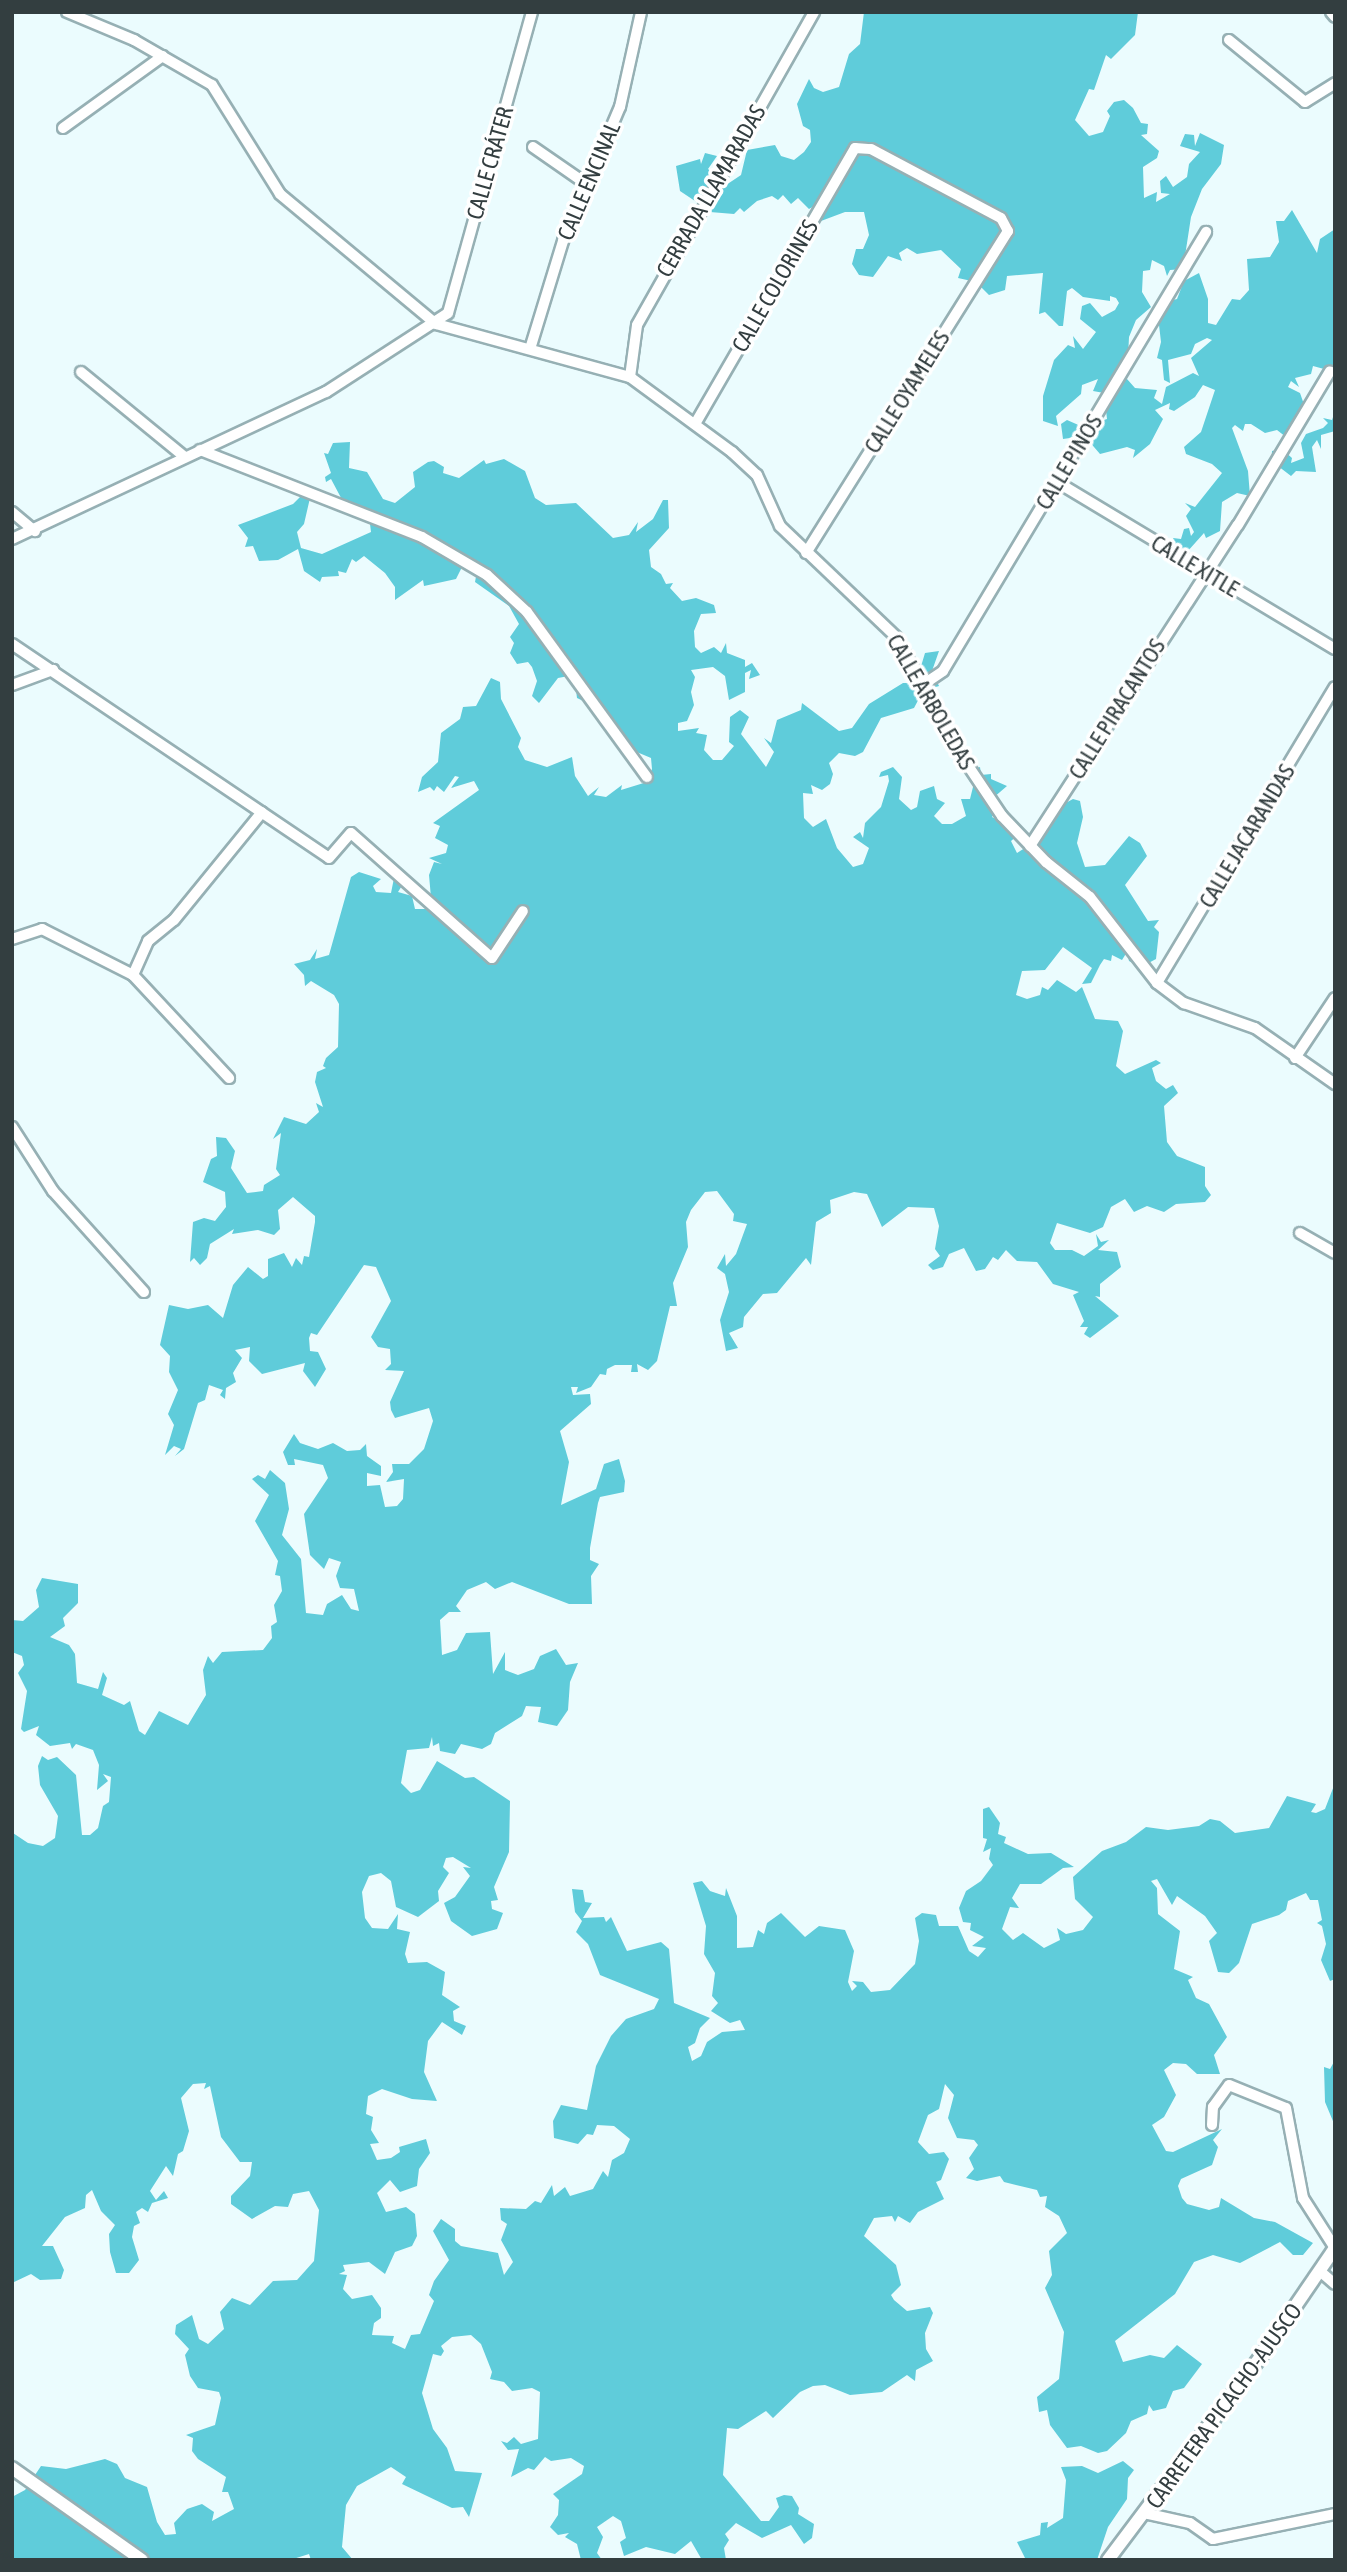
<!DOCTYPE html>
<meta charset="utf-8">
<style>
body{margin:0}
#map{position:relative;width:1347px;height:2572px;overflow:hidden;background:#ebfcfe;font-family:"Asap Condensed",sans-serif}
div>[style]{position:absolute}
.forest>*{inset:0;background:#5fccda}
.roads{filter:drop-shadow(2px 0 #96b0b4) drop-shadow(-2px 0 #96b0b4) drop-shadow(0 2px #96b0b4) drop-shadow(0 -2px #96b0b4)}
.minor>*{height:10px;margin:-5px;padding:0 5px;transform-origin:5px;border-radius:5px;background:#fff}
.secondary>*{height:12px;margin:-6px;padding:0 6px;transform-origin:6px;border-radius:6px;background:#fff}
span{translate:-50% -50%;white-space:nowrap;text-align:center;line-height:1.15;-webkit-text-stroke:7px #fff;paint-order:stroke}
.street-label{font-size:23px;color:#333e40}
.frame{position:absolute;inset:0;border:14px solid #333e40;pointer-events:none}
</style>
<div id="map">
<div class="forest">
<div style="clip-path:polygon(864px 12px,1138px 12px,1135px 35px,1111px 59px,1106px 55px,1094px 90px,1089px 89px,1075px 120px,1089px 136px,1103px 132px,1110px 116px,1107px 111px,1114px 102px,1124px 100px,1133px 108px,1141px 123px,1148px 124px,1147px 134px,1141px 135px,1159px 151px,1157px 158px,1143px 167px,1144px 198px,1157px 192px,1156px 202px,1170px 194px,1161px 193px,1160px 181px,1166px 176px,1173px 187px,1187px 177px,1189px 164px,1200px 152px,1180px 146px,1185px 134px,1194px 135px,1195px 146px,1200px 133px,1224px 145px,1221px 164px,1202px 189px,1191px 217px,1183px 269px,1170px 270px,1167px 276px,1164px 266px,1152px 260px,1150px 270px,1143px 271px,1142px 292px,1151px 307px,1136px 320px,1129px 337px,1127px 379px,1135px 388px,1157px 390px,1154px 398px,1162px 404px,1166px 387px,1193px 373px,1199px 376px,1191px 358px,1212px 340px,1207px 338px,1195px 344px,1191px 354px,1168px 360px,1170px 383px,1164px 380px,1162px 360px,1157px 358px,1161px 342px,1159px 325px,1150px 315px,1156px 313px,1157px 304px,1177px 299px,1184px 281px,1199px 273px,1208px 299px,1208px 323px,1216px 325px,1232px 299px,1240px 300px,1249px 290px,1247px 259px,1270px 257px,1279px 242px,1276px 221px,1284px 221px,1292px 210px,1317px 253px,1320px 239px,1335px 229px,1335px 372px,1313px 366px,1311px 374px,1295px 378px,1299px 387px,1291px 381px,1288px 387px,1300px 393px,1307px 413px,1286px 437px,1277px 430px,1265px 433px,1251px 424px,1245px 424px,1243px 431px,1235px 425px,1232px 428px,1248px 471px,1250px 496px,1237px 493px,1222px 502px,1220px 531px,1206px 538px,1204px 533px,1187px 552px,1177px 549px,1173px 538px,1181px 539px,1184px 529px,1189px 528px,1191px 536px,1194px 532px,1186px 516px,1191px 509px,1185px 503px,1195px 507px,1222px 473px,1212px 464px,1186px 454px,1184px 447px,1201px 432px,1215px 390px,1203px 385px,1195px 397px,1174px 411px,1169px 409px,1170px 403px,1155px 410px,1163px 419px,1150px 444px,1133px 458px,1135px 450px,1127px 447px,1100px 454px,1088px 440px,1087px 445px,1077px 437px,1063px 439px,1061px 424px,1067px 420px,1083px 427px,1107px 419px,1104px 393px,1093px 391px,1098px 379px,1082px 385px,1081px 394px,1056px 416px,1058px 426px,1043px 421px,1043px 396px,1054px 360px,1068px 345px,1075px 348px,1073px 336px,1083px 349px,1096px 332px,1080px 319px,1082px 306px,1090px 303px,1102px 317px,1115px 310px,1119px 303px,1116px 298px,1110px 296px,1110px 301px,1083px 297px,1072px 288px,1067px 291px,1063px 326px,1059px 326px,1045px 312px,1039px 314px,1043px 273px,1007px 276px,1005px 290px,989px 295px,976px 282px,958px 278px,961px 269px,941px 250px,917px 254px,907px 248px,899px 253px,902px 261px,888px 256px,873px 277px,859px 275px,852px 264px,856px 249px,863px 249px,869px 235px,864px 212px,845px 212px,821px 221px,820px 215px,812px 217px,816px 205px,809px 209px,798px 198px,791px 204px,783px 195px,778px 200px,772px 196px,757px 201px,744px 212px,740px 208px,734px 214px,698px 211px,698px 203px,680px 191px,676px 166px,700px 159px,701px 164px,705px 153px,717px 156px,708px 169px,726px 185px,741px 175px,747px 150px,775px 145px,781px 156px,794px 160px,804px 152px,811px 142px,810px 130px,803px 126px,797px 104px,809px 79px,814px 88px,823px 92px,839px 87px,849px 54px,860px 44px)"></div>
<div style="clip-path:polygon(1335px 411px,1335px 431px,1321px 435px,1321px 449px,1317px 440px,1312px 447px,1316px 472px,1296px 471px,1291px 476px,1278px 466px,1271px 468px,1272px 451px,1282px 449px,1292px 458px,1291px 463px,1304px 458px,1301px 443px,1306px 434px,1323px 428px,1328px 423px,1323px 418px,1332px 420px)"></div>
<div style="clip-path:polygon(350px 442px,349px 468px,367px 472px,383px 499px,395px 503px,415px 487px,413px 472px,428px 462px,434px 461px,444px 467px,443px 473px,459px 478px,484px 460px,486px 464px,504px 459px,525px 471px,535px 498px,546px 505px,576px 503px,613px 538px,629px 535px,638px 522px,636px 532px,653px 519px,663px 500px,668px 500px,669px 528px,649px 550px,651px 567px,661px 574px,666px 584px,673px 583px,670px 588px,682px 601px,696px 598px,714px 605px,716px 613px,701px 614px,694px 631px,695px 647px,701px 653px,714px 647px,721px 653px,726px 643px,727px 653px,745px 660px,745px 667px,752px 663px,760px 675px,749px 679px,751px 670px,745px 673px,745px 692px,729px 700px,725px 676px,713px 667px,691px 670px,695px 677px,691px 692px,694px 705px,687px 721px,678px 723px,678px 731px,699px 728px,696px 733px,707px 735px,704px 750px,713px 760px,722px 760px,734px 746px,729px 742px,730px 717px,740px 710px,749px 717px,741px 734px,766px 767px,774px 752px,764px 738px,771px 743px,777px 720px,801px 710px,802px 703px,839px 731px,852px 728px,869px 704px,903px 683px,916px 683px,925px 653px,939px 651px,932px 671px,939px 686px,923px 691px,914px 708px,881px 718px,863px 752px,855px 756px,839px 753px,829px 763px,833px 774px,830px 784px,822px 790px,811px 785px,813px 794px,803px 793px,804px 818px,813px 827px,826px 819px,837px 848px,853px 867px,863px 864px,869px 848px,853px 837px,860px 832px,863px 838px,865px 823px,881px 807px,889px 781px,888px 775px,879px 777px,881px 772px,893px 767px,902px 777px,899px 799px,911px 810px,917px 807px,920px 791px,934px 786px,937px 799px,945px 803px,934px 816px,942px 824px,952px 824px,966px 816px,961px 799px,970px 799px,975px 779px,974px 773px,970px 782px,967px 772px,980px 767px,981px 775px,991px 774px,991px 779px,1007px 786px,993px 798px,1000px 804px,992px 817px,996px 819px,1001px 813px,1019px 825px,1016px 830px,1024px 830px,1011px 841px,1017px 853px,1045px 835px,1060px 806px,1073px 799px,1080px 801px,1083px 817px,1077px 843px,1085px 867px,1105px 865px,1129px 836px,1140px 843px,1147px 856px,1125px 885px,1148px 921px,1159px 920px,1154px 927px,1159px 932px,1156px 959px,1141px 967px,1129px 961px,1127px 952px,1122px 960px,1112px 955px,1111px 961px,1104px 959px,1100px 965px,1091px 983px,1082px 984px,1092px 968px,1063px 947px,1045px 970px,1022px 971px,1016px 995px,1027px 999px,1040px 995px,1042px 987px,1048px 990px,1057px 980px,1076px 992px,1082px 987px,1095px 1019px,1118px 1021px,1123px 1031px,1116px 1066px,1125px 1074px,1156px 1060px,1161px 1063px,1152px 1068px,1156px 1081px,1166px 1089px,1173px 1085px,1178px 1093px,1164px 1106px,1167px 1142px,1177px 1156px,1205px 1167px,1205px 1186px,1211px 1195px,1205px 1202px,1176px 1204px,1164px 1212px,1147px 1206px,1134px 1212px,1125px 1199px,1111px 1207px,1103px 1227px,1090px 1233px,1057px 1223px,1050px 1243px,1055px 1250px,1072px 1250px,1084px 1256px,1098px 1246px,1096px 1234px,1101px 1242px,1109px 1240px,1098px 1250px,1117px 1252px,1121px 1267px,1100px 1284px,1100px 1297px,1095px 1296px,1119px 1316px,1090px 1338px,1084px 1334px,1088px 1327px,1080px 1327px,1084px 1321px,1073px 1295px,1079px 1292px,1053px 1284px,1037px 1262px,1017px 1261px,1006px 1250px,998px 1260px,993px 1257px,985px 1269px,976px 1271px,964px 1248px,949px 1254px,943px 1267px,933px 1270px,928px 1265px,940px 1256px,935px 1249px,939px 1226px,934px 1208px,908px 1207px,882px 1227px,867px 1194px,854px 1192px,830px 1200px,831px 1213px,816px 1222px,811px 1265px,806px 1258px,777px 1293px,763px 1294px,744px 1317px,743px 1327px,729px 1333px,738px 1348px,726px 1351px,720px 1320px,729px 1292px,725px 1274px,717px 1268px,725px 1254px,726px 1266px,736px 1254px,747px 1224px,733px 1221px,734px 1214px,717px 1191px,705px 1192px,691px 1210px,686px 1222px,688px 1247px,673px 1283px,677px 1306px,670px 1306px,657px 1361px,648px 1370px,637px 1364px,638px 1372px,631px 1372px,632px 1365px,615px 1365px,607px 1369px,606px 1375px,600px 1374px,591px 1387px,576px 1393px,578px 1387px,571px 1387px,573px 1395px,590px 1394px,591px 1404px,560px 1431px,569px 1462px,561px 1505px,596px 1489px,604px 1464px,619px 1459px,625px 1481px,624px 1492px,600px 1497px,598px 1503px,590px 1548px,590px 1560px,599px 1564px,591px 1576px,592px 1604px,569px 1604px,512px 1582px,495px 1589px,486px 1582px,467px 1590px,456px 1606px,461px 1612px,449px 1612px,440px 1620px,442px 1655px,457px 1650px,466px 1633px,490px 1632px,493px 1674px,505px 1652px,505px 1670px,518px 1675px,534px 1669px,540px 1656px,556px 1649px,566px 1665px,578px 1663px,570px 1682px,568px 1710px,557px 1726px,538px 1722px,541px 1707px,526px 1706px,522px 1716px,495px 1733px,491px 1744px,482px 1749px,461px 1744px,455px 1754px,440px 1751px,439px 1743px,433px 1746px,432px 1737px,429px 1748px,407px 1750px,401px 1783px,411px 1793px,420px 1790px,437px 1761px,465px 1778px,474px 1777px,510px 1801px,509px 1852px,494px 1887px,498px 1900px,491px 1901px,492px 1909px,503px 1913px,497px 1929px,472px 1936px,451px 1921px,444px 1903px,455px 1897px,470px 1876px,463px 1867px,471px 1868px,453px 1857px,446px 1858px,443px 1867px,449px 1873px,438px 1891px,439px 1901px,418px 1917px,396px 1907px,391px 1881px,381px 1873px,369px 1876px,362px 1892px,365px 1918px,372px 1928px,388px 1929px,398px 1914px,397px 1929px,410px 1932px,405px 1954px,408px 1963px,427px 1962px,445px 1972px,442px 1995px,460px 2007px,453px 2011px,454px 2021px,466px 2026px,462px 2035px,442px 2022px,428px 2041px,424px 2072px,437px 2101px,412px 2099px,382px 2089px,368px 2096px,366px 2114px,373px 2117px,371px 2130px,379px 2143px,370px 2144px,377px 2160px,391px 2158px,400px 2152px,399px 2147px,426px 2139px,430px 2153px,419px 2169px,417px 2186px,400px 2192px,390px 2180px,377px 2193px,386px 2212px,406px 2207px,415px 2214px,417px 2236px,412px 2246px,395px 2252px,385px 2274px,369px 2262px,343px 2265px,345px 2271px,339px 2274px,347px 2275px,343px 2289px,352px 2299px,372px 2295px,381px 2308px,381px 2318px,374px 2323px,372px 2335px,394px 2336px,392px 2343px,405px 2349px,411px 2335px,420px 2334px,434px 2301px,429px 2295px,434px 2281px,449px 2260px,433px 2231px,441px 2219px,455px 2229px,455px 2241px,461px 2246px,498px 2253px,504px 2275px,513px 2262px,501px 2240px,507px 2224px,501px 2220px,500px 2208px,526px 2209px,535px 2201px,541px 2203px,552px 2185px,554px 2196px,565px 2187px,570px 2196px,593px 2189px,603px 2171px,608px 2177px,612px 2160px,624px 2153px,630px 2139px,614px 2126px,597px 2125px,593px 2135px,587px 2134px,578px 2144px,554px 2138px,553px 2121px,561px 2105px,587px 2110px,596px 2066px,611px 2036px,626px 2019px,654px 2009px,659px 1999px,600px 1975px,588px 1944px,576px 1932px,582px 1921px,575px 1912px,572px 1889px,583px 1890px,585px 1902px,592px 1903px,583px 1918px,604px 1917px,606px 1922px,611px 1917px,627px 1951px,661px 1942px,669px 1949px,674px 2003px,710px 2018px,700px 2028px,695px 2043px,688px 2047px,692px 2061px,701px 2056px,707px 2042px,722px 2032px,745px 2030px,740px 2020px,730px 2023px,711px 2011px,718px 2003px,712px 1996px,715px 1973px,704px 1954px,706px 1926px,693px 1883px,702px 1881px,710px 1891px,725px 1896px,726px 1888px,737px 1916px,737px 1948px,753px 1947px,758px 1930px,764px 1934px,767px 1923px,781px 1913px,805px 1937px,819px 1926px,845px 1930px,854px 1951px,848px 1982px,852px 1991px,857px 1986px,852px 1981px,863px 1982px,871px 1992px,890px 1990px,915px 1964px,919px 1941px,915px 1918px,922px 1913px,936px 1915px,939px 1926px,958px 1926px,969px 1951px,978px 1957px,986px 1948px,972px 1946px,984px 1937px,970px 1930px,971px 1923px,963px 1922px,959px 1908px,966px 1891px,981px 1881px,993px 1865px,989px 1859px,991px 1848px,983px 1852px,987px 1839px,983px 1838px,983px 1809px,989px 1807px,1000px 1823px,998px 1834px,1006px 1837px,1004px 1843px,1028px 1854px,1051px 1853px,1074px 1867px,1063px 1868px,1041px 1884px,1020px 1884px,1012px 1898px,1019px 1908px,1010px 1907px,1002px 1929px,1013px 1940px,1023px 1933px,1044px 1948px,1060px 1940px,1057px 1928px,1066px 1934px,1083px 1930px,1093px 1917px,1075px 1899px,1073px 1877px,1102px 1851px,1126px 1842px,1146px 1827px,1168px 1830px,1199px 1826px,1210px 1819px,1220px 1821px,1235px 1833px,1269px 1828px,1287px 1796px,1316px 1804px,1311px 1812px,1316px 1813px,1325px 1809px,1335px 1783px,1335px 1979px,1330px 1981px,1321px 1960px,1326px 1944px,1322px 1926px,1317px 1923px,1322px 1920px,1318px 1900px,1310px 1900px,1306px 1893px,1288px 1901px,1286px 1910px,1279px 1915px,1252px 1924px,1239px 1963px,1229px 1973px,1218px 1972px,1209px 1941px,1217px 1933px,1205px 1916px,1177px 1896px,1172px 1905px,1157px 1879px,1151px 1881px,1157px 1888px,1158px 1914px,1180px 1931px,1174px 1969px,1193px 1977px,1188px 1980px,1196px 1998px,1209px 2004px,1227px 2037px,1214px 2055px,1220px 2074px,1197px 2074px,1186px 2064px,1173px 2063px,1164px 2070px,1176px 2095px,1164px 2117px,1152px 2125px,1166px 2151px,1173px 2152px,1222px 2129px,1213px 2140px,1218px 2147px,1212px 2165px,1181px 2179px,1178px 2186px,1182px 2198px,1187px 2204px,1209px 2210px,1219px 2207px,1221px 2198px,1254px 2218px,1275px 2222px,1313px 2243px,1303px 2255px,1293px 2255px,1280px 2242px,1240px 2263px,1213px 2255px,1194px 2262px,1175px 2294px,1115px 2341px,1123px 2362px,1150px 2355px,1164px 2358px,1177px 2345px,1202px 2364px,1184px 2388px,1173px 2391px,1166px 2408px,1153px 2411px,1149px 2405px,1147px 2414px,1131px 2421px,1126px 2433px,1107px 2451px,1098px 2453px,1081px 2446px,1067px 2448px,1050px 2425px,1047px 2410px,1039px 2412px,1037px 2397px,1059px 2379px,1064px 2332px,1045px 2288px,1052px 2275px,1049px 2251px,1067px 2233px,1059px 2216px,1045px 2207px,1047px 2196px,1040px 2197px,1037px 2190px,1004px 2182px,1000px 2176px,977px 2181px,966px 2178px,974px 2169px,969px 2158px,978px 2145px,974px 2140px,957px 2138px,948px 2118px,954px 2095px,945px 2084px,939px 2109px,928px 2115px,918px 2142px,929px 2154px,944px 2152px,949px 2159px,941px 2180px,936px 2182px,944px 2199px,918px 2212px,910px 2223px,898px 2216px,895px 2222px,892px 2216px,874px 2218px,864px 2236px,896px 2265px,901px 2285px,891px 2295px,894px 2300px,907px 2311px,930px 2307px,933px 2313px,925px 2333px,926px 2349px,933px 2361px,916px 2370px,915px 2381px,907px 2375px,882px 2392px,850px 2395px,825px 2385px,813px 2386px,800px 2392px,773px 2418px,766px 2411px,738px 2429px,727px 2428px,723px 2475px,761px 2521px,769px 2521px,779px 2507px,776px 2498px,784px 2495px,792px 2496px,799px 2508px,798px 2514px,814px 2524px,812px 2538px,804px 2544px,791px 2525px,762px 2538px,736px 2523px,725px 2534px,729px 2540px,724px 2548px,726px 2560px,702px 2560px,691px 2541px,675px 2554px,646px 2547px,624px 2556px,620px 2542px,626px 2538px,621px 2521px,613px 2516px,597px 2527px,603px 2537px,597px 2553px,602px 2560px,581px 2560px,577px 2544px,565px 2537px,569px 2533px,558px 2535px,550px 2527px,558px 2515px,559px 2500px,553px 2494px,582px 2474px,584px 2466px,571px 2458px,551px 2461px,545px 2457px,534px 2470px,528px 2468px,511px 2477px,519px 2449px,508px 2450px,501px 2441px,507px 2443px,514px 2437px,521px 2444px,538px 2439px,540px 2392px,532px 2388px,512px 2391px,504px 2382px,490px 2379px,492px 2372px,481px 2344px,471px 2335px,452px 2337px,441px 2346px,444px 2351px,441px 2356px,433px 2354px,422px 2393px,433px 2429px,447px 2448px,455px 2471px,482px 2473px,469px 2517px,463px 2507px,452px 2508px,402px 2484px,406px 2477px,391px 2467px,357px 2486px,346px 2505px,342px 2547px,353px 2560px,311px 2560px,309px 2554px,290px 2560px,12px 2560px,12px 2497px,25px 2490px,41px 2466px,66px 2469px,105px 2459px,117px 2464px,125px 2478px,147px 2487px,157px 2522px,165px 2535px,176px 2534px,174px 2523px,187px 2509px,202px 2504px,214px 2512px,212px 2521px,234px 2509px,228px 2492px,222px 2492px,226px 2477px,198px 2459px,192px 2451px,193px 2438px,186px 2435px,215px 2425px,221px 2398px,219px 2392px,198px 2388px,190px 2376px,185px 2355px,189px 2349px,175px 2334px,176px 2325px,192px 2315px,199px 2339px,208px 2344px,224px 2329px,220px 2312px,232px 2298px,250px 2305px,273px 2281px,297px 2280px,314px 2261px,319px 2210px,309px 2191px,293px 2194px,288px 2207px,275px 2206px,252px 2219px,231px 2204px,231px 2196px,250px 2176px,252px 2162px,240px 2162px,221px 2137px,210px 2086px,204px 2089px,206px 2083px,193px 2084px,181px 2098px,189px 2131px,183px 2151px,178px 2154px,173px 2176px,166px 2166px,150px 2191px,156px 2200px,164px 2191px,168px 2198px,152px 2203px,148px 2212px,142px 2208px,136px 2212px,140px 2223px,134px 2226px,132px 2237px,139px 2260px,129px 2273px,116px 2273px,110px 2252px,109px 2234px,115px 2225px,101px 2211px,92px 2190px,86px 2195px,85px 2208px,65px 2217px,42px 2246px,53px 2246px,64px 2270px,61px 2279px,40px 2280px,31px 2274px,12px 2283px,12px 1824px,13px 1833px,28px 1843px,43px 1846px,55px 1838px,58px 1816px,40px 1785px,38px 1766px,42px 1756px,48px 1760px,57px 1757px,76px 1775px,82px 1835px,90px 1835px,98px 1828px,103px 1806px,109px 1802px,111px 1777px,103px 1774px,108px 1781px,97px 1790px,99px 1765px,93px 1750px,76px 1744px,72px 1749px,70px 1743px,50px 1746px,36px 1735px,39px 1726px,24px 1732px,21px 1729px,27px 1691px,18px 1673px,24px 1665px,22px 1656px,12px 1652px,12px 1620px,23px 1621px,39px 1607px,36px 1590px,42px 1578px,78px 1584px,78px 1603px,63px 1618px,65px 1626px,50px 1637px,69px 1645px,75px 1654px,77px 1683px,98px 1689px,103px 1672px,107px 1678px,102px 1695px,124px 1705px,130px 1701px,139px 1731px,145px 1735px,159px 1711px,188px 1725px,206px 1695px,203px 1670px,208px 1656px,213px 1663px,222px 1652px,263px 1650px,272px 1638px,271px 1626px,277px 1622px,274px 1605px,282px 1591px,280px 1576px,275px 1575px,278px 1561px,255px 1521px,269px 1495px,252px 1479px,258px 1475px,265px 1479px,270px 1470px,285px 1483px,289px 1509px,282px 1535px,301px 1559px,306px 1613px,323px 1615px,327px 1604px,342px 1595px,351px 1609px,359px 1611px,354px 1589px,340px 1588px,336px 1576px,341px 1562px,329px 1558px,324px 1569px,310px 1555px,304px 1514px,328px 1478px,323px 1465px,294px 1459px,295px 1465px,288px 1465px,283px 1452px,294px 1434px,300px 1443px,318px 1449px,333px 1443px,347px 1451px,360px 1450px,366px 1444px,367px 1456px,381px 1466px,381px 1476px,367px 1473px,367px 1486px,380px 1485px,385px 1507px,397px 1506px,403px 1499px,404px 1479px,386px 1482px,393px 1472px,392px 1464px,409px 1464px,424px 1449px,433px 1421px,429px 1408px,395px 1418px,391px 1410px,390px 1402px,404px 1371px,385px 1370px,391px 1364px,390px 1349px,378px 1347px,371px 1337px,391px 1301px,376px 1267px,364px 1265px,317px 1335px,311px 1333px,309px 1338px,310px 1351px,318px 1352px,326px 1369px,315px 1387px,303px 1371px,305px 1363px,262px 1374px,249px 1361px,250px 1347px,235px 1350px,242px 1358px,233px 1373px,236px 1382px,226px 1388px,225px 1399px,220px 1395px,223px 1390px,209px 1385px,205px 1400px,198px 1403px,184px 1449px,175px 1456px,181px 1449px,174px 1446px,165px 1455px,174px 1425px,168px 1414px,178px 1390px,169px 1372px,170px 1356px,160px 1345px,169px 1305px,188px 1309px,208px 1305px,223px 1318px,233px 1285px,248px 1267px,263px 1279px,268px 1276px,268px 1259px,284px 1253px,292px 1267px,296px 1258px,302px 1265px,304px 1256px,309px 1257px,315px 1222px,315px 1216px,293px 1197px,278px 1210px,280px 1229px,274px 1235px,258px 1230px,232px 1234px,234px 1229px,210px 1244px,207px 1258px,200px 1265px,194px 1258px,190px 1262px,193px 1222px,204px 1218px,215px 1221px,226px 1207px,225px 1192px,203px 1182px,211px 1159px,217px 1156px,216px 1137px,226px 1138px,235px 1151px,231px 1168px,247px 1193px,263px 1191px,264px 1185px,280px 1175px,276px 1169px,281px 1133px,273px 1139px,284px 1117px,306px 1124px,319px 1112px,316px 1103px,323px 1107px,315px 1082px,317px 1072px,326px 1068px,323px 1066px,326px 1058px,338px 1047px,339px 1004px,334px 995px,311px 981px,305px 986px,304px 975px,294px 964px,310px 960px,317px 949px,315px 959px,329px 955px,351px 877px,359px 872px,381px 879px,373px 886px,376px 892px,391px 893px,394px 878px,403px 884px,398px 892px,412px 896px,415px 909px,432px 909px,429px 875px,434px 862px,442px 864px,429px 858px,446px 853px,448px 845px,435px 838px,440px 826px,433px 823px,479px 790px,474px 781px,451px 788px,459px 777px,455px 776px,444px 792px,437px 786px,434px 791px,430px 787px,418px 792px,422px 777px,438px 762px,441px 733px,460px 719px,463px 707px,476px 706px,491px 678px,500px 682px,501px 699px,521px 738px,518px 747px,525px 760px,547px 767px,572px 757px,575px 776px,588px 796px,599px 787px,594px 795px,606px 797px,622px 785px,621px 790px,647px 782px,652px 769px,651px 758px,632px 750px,594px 706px,577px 698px,574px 675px,558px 678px,539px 703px,532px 696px,537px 681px,532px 667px,528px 662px,517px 664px,510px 653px,514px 643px,510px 637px,519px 624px,509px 606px,475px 582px,477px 571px,469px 569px,467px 557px,456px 579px,424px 586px,423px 580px,395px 600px,395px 587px,385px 573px,364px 556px,356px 562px,352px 559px,346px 573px,338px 571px,339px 576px,322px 577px,320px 582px,304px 571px,298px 549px,278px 560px,259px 561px,253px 546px,245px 547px,248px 538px,238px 525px,293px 504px,300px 497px,297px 493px,310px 498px,304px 524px,297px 532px,301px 548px,322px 554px,371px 532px,369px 516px,361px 520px,362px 510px,347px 509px,331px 479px,326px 482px,325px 477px,331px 473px,324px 453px,328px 454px,333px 443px)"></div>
<div style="clip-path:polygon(1335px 2060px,1335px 2126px,1325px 2102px,1324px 2067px,1330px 2069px)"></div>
<div style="clip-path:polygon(1123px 2461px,1134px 2470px,1128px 2478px,1127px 2499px,1108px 2527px,1097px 2560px,1026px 2560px,1017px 2542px,1040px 2535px,1041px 2523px,1048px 2522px,1047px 2528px,1063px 2518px,1066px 2480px,1061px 2467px,1082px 2466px,1098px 2473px)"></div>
</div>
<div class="roads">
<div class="minor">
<div style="left:67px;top:12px;width:73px;rotate:22.7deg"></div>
<div style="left:134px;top:40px;width:90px;rotate:30deg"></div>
<div style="left:212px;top:85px;width:128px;rotate:58deg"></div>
<div style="left:280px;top:194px;width:203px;rotate:39.8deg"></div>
<div style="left:436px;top:324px;width:201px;rotate:15.3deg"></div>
<div style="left:630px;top:377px;width:127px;rotate:36.3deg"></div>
<div style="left:732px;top:452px;width:34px;rotate:43deg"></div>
<div style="left:757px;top:475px;width:56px;rotate:65.7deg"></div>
<div style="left:780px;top:526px;width:161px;rotate:43.7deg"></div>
<div style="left:896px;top:637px;width:138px;rotate:61deg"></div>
<div style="left:963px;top:758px;width:70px;rotate:56.1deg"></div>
<div style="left:1002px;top:816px;width:64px;rotate:46.3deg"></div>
<div style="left:1046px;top:862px;width:56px;rotate:38.5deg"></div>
<div style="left:1090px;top:897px;width:109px;rotate:52.1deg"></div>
<div style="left:1157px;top:983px;width:34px;rotate:37deg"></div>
<div style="left:1184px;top:1003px;width:75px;rotate:19.4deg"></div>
<div style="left:1255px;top:1028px;width:98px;rotate:35deg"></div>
<div style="left:1331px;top:12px;width:6px;rotate:51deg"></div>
<div style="left:1229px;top:40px;width:98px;rotate:39.2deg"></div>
<div style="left:1305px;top:102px;width:36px;rotate:-32deg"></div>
<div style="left:63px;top:128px;width:123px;rotate:-35.8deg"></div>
<div style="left:533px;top:147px;width:63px;rotate:34.7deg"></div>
<div style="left:530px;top:349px;width:113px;rotate:-73deg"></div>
<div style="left:563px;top:241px;width:146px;rotate:-67deg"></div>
<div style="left:620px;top:107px;width:97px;rotate:-77.5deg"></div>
<div style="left:81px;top:372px;width:134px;rotate:39.3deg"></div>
<div style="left:630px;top:377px;width:52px;rotate:-82.3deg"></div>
<div style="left:637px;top:325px;width:360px;rotate:-60.5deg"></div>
<div style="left:695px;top:424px;width:319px;rotate:-59.9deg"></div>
<div style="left:855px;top:148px;width:16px;rotate:4deg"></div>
<div style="left:871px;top:149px;width:147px;rotate:28deg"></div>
<div style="left:1001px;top:218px;width:15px;rotate:62deg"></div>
<div style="left:1008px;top:231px;width:380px;rotate:122.1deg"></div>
<div style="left:200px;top:450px;width:238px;rotate:21.4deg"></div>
<div style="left:422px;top:537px;width:75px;rotate:30.3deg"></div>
<div style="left:487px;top:575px;width:54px;rotate:42.8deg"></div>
<div style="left:527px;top:612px;width:204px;rotate:54deg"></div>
<div style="left:1057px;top:482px;width:324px;rotate:31deg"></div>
<div style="left:12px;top:512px;width:30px;rotate:40deg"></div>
<div style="left:12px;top:539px;width:347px;rotate:-25.1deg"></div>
<div style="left:326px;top:392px;width:145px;rotate:-32.9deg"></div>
<div style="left:448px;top:313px;width:313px;rotate:-74.4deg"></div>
<div style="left:12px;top:644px;width:382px;rotate:34deg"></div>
<div style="left:329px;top:858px;width:33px;rotate:-49deg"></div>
<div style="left:351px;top:833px;width:188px;rotate:41.6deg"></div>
<div style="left:492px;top:958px;width:56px;rotate:-56.6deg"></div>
<div style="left:924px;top:684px;width:23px;rotate:-34deg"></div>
<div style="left:943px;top:671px;width:512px;rotate:-59.07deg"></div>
<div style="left:12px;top:685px;width:44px;rotate:-20.1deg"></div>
<div style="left:1030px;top:846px;width:382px;rotate:-57.1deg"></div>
<div style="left:1238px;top:525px;width:179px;rotate:-59.1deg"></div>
<div style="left:12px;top:939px;width:32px;rotate:-18deg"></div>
<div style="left:42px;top:929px;width:102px;rotate:26.8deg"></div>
<div style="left:133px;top:975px;width:141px;rotate:47deg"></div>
<div style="left:133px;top:975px;width:37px;rotate:-66deg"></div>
<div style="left:148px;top:941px;width:33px;rotate:-39deg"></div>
<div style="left:174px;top:920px;width:139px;rotate:-50.8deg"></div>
<div style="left:1157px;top:983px;width:345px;rotate:-59deg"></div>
<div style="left:1295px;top:1058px;width:72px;rotate:-56.3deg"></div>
<div style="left:12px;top:1127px;width:76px;rotate:57.4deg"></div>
<div style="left:53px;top:1191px;width:136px;rotate:48deg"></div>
<div style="left:1300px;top:1233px;width:40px;rotate:29.7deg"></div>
<div style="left:1212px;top:2125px;width:18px;rotate:-87deg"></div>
<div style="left:1213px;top:2107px;width:27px;rotate:-54deg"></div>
<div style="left:1229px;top:2085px;width:61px;rotate:22deg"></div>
<div style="left:1286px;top:2108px;width:92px;rotate:79.3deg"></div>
<div style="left:1303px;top:2198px;width:59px;rotate:57.4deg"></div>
<div style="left:1321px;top:2272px;width:18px;rotate:41deg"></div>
<div style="left:1144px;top:2513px;width:47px;rotate:12.3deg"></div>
<div style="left:1190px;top:2523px;width:28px;rotate:35deg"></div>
<div style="left:1213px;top:2539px;width:125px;rotate:-11.6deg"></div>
</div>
<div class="secondary">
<div style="left:12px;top:2468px;width:159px;rotate:35.3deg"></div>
<div style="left:1108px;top:2560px;width:256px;rotate:-53.1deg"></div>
<div style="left:1262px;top:2355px;width:130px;rotate:-55.7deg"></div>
</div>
</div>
<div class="street-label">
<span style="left:490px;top:163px;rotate:-74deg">CALLE CRÁTER</span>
<span style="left:589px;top:181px;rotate:-67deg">CALLE ENCINAL</span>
<span style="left:711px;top:191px;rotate:-60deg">CERRADA LLAMARADAS</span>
<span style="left:775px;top:286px;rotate:-60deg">CALLE COLORINES</span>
<span style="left:907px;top:392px;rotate:-58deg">CALLE OYAMELES</span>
<span style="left:1069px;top:462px;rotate:-59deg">CALLE PINOS</span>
<span style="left:1195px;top:566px;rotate:31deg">CALLE XITLE</span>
<span style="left:931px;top:702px;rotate:60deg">CALLE ARBOLEDAS</span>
<span style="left:1117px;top:709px;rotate:-58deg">CALLE PIRACANTOS</span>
<span style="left:1247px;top:836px;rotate:-59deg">CALLE JACARANDAS</span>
<span style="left:1224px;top:2406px;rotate:-54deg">CARRETERA PICACHO-AJUSCO</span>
</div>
<div class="frame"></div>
</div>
